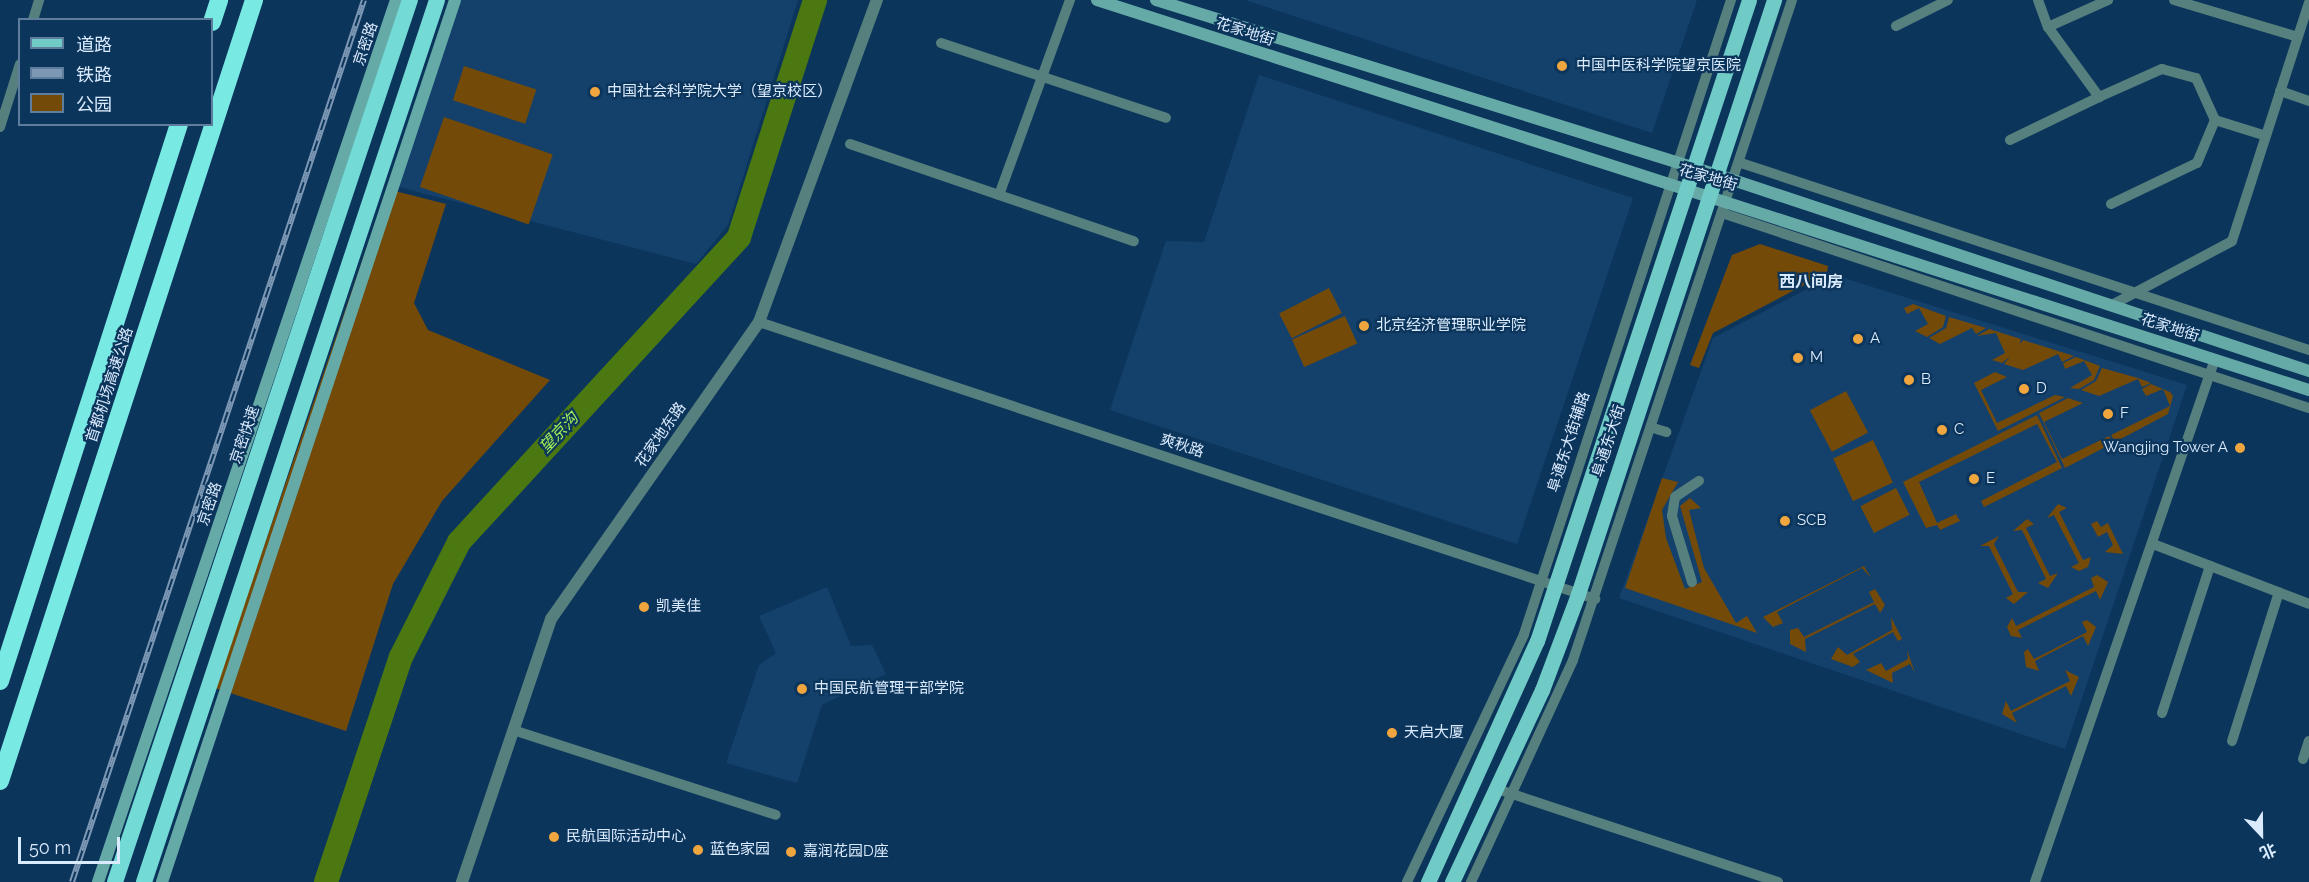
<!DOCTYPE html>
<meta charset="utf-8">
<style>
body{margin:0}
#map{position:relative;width:2309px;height:882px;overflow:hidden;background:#0c355c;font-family:Raleway,"Noto Sans SC",sans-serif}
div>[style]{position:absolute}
.built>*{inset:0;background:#14406c}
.green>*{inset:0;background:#734a08;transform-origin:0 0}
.river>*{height:24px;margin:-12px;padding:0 12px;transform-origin:12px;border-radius:12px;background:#4b7811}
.minor>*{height:10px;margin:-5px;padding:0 5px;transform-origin:5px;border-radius:5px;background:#56807d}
.tertiary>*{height:12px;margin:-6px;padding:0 6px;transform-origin:6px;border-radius:6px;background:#56807d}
.secondary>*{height:12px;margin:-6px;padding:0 6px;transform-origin:6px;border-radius:6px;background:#65aaa7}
.primary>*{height:15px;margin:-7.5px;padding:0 7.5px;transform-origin:7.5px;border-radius:7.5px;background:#70cbc7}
.motorway>*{height:18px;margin:-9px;padding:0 9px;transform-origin:9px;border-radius:9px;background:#79e9e4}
.rail>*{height:6px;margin-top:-3px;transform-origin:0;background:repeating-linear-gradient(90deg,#0c355c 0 11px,#7d98b4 0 22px);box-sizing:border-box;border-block:2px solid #7d98b4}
.trunk-bridge>*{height:16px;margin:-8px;padding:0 8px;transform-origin:8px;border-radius:8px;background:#74dad6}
.dots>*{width:16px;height:16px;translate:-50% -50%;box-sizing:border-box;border:3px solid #0c355c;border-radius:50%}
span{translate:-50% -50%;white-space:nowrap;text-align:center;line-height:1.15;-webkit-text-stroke:4.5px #0c355c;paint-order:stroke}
.street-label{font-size:15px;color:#dbebfe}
.poi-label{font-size:15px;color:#dbebfe}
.left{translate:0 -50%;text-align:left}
.right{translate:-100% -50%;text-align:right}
.neighbourhood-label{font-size:16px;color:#dbebfe;font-weight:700}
.water-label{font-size:16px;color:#a3ef53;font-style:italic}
.legend{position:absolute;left:18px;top:18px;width:195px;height:108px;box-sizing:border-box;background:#0c355c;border:2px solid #5f7e9d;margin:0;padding:8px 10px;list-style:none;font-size:18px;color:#dbebfe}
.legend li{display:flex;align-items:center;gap:12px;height:30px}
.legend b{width:30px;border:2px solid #5f7e9d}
.north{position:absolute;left:2231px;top:804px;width:60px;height:60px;-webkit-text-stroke:4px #0c355c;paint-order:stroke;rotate:158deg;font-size:16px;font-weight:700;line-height:24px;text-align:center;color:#dbebfe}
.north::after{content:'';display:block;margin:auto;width:21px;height:27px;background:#dbebfe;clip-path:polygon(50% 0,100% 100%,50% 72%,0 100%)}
.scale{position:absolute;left:18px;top:837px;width:102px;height:27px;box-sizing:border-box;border:3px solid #dbebfe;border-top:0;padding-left:8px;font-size:18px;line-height:21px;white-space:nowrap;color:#dbebfe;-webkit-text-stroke:4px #0c355c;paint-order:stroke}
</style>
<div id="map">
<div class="built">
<div style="clip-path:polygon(450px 0,798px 0,728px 225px,696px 264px,391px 185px)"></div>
<div style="clip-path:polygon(1245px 0,1697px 0,1652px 133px)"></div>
<div style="clip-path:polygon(1259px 75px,1633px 198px,1517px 544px,1110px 410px,1166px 241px,1204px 242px)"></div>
<div style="clip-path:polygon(1834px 275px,2187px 385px,2065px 749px,1619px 598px,1713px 338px)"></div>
<div style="clip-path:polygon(827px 587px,851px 646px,872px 645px,886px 674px,822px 705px,797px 783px,726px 763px,759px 665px,776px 653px,759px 616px)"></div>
</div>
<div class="green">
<div style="left:464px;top:66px;width:76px;height:36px;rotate:18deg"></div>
<div style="left:444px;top:117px;width:115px;height:74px;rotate:19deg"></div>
<div style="clip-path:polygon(387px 189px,446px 204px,414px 303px,428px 330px,550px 380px,442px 501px,393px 584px,346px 731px,215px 688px)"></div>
<div style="clip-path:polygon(1760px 244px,1828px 266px,1827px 273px,1713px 333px,1699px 368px,1690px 365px,1732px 255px)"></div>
<div style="left:1329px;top:288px;width:28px;height:56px;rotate:63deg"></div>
<div style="clip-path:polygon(1913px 304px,1946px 316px,1943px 327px,1927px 337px,1915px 331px,1928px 324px,1919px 308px,1907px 314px,1904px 308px)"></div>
<div style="left:1345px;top:316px;width:30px;height:58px;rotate:66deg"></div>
<div style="clip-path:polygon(1949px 317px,1986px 328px,1976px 334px,1972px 328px,1940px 344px,1929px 338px,1946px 328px)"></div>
<div style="clip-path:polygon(1989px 329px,2021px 339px,2018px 350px,2002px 363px,1992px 360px,2005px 353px,1996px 333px,1977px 336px)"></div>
<div style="clip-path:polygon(2023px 340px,2074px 356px,2062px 362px,2058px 354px,2023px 370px,2004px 364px)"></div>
<div style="clip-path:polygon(2076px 357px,2100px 366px,2094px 380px,2079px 389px,2070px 388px,2092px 375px,2084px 361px,2065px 369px,2063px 363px)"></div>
<div style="clip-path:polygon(2102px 368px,2138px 378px,2151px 383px,2142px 387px,2138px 379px,2099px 396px,2081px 390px,2096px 381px)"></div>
<div style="clip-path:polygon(1995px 372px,2007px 377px,1981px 390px,1997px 423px,2055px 395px,2065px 397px,1998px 431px,1974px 383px)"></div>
<div style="clip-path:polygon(2151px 384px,2170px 392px,2173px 396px,2168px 414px,2115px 442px,2111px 435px,2170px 406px,2163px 389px,2146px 396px,2142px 389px)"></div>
<div style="left:1846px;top:391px;width:47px;height:41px;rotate:62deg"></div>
<div style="clip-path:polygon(2068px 398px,2083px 403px,2044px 422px,2062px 459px,2109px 436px,2113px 443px,2065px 468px,2039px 413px)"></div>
<div style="clip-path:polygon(2037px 415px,2062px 468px,1984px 507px,1981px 501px,2057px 462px,2037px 424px,1919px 482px,1937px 523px,1956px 514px,1960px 521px,1940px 530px,1937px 525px,1926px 528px,1903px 482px)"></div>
<div style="left:1873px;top:440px;width:47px;height:44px;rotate:65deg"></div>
<div style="clip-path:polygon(1662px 478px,1678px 482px,1662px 510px,1666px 538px,1685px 589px,1702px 582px,1680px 506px,1690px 498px,1701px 508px,1689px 510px,1704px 568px,1736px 623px,1747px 616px,1757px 633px,1625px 588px)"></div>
<div style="left:1896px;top:488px;width:30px;height:40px;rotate:63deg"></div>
<div style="clip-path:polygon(2058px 504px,2067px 508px,2059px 512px,2083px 560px,2091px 557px,2088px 567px,2079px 571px,2071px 567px,2079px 563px,2054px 515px,2047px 518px)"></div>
<div style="clip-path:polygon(2027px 519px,2034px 524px,2026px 528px,2050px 576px,2058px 573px,2048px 588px,2038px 583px,2046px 579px,2022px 530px,2013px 531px)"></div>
<div style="clip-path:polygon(2097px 521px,2101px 527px,2108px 523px,2123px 554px,2105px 552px,2113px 545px,2107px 532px,2098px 537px,2091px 524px)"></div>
<div style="clip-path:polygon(1999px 536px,1994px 544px,2018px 592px,2028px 592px,2014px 604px,2006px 598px,2013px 594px,1989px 546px,1980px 546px)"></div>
<div style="clip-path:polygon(1864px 566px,1871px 578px,1862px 568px,1777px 612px,1783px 623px,1773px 627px,1763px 617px)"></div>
<div style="clip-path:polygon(2097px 575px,2108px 582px,2100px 600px,2096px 591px,2018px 630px,2022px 638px,2011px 636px,2007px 627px,2012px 618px,2016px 626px,2094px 587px,2091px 578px)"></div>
<div style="clip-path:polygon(1875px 589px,1885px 605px,1880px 613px,1875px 604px,1805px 639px,1806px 652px,1790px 644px,1790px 630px,1798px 628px,1804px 637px,1874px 602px,1869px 592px)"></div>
<div style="clip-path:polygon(1891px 617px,1902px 639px,1898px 641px,1893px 632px,1853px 654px,1860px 662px,1853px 667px,1831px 659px,1838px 647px,1847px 655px,1892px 630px)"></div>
<div style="clip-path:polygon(2087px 620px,2096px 627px,2088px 646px,2083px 636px,2035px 661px,2039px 671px,2026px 667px,2024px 652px,2028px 649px,2034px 659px,2087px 632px,2082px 622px)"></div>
<div style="clip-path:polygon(1907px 650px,1915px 673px,1910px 664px,1892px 673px,1893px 683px,1866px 670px,1881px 663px,1886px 671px,1908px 659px)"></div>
<div style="clip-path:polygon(2065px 670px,2079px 677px,2071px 696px,2066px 686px,2012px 713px,2017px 723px,2002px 714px,2006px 701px,2011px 711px,2070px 681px)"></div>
</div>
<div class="river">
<div style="left:326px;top:882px;width:237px;rotate:-71.6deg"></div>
<div style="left:401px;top:657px;width:129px;rotate:-63.2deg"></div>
<div style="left:459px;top:542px;width:414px;rotate:-47.4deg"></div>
<div style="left:739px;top:237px;width:249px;rotate:-72.2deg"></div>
</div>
<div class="minor">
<div style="left:2038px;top:0;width:29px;rotate:70deg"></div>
<div style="left:2048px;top:27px;width:87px;rotate:53.9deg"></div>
<div style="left:2099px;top:97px;width:69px;rotate:-24deg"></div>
<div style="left:2162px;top:69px;width:35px;rotate:15deg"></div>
<div style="left:2196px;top:78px;width:46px;rotate:65.7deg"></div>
<div style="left:2215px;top:120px;width:53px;rotate:17.4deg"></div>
<div style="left:2174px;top:0;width:129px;rotate:16.6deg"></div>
<div style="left:33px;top:20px;width:21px;rotate:-73deg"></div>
<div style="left:1896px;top:26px;width:58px;rotate:-26.6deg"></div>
<div style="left:2048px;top:27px;width:66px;rotate:-24.2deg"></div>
<div style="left:941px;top:43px;width:237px;rotate:18.4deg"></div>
<div style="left:2280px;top:91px;width:31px;rotate:19deg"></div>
<div style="left:0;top:127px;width:66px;rotate:-72.4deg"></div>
<div style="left:2010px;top:140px;width:99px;rotate:-25.8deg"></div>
<div style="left:850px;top:144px;width:300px;rotate:18.9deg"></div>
<div style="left:1741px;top:163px;width:598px;rotate:18.22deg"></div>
<div style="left:999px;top:195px;width:208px;rotate:-70deg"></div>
<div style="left:2111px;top:204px;width:95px;rotate:-25.5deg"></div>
<div style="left:2197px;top:163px;width:47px;rotate:-67.3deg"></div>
<div style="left:1725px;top:214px;width:615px;rotate:18.38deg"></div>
<div style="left:2110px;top:306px;width:138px;rotate:-28deg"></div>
<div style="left:2232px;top:241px;width:250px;rotate:-72.1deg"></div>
<div style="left:759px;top:322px;width:881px;rotate:18.33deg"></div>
<div style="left:1653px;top:428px;width:14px;rotate:17deg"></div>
<div style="left:2153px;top:544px;width:167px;rotate:21deg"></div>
<div style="left:1692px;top:582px;width:69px;rotate:-106.9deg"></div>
<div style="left:1672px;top:516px;width:19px;rotate:-81deg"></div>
<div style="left:1675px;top:497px;width:29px;rotate:-34deg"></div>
<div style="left:2162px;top:713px;width:155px;rotate:-71.9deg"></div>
<div style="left:513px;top:730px;width:276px;rotate:17.9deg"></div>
<div style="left:2232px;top:741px;width:156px;rotate:-72.5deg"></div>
<div style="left:2303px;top:759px;width:19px;rotate:-72deg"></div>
<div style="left:1497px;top:789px;width:296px;rotate:18.3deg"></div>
<div style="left:1407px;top:882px;width:274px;rotate:-64.7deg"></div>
<div style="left:1524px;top:634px;width:667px;rotate:-71.92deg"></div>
<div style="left:1471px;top:882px;width:244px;rotate:-65.3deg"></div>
<div style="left:1573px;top:660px;width:695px;rotate:-71.64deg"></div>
<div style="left:2035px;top:882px;width:553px;rotate:-71.01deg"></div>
</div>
<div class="tertiary">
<div style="left:462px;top:882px;width:278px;rotate:-71.3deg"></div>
<div style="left:551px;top:619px;width:363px;rotate:-55deg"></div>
<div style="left:759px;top:322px;width:343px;rotate:-69.9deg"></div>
</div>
<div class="secondary">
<div style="left:1097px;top:0;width:1273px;rotate:17.84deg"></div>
<div style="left:1156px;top:0;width:589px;rotate:17.3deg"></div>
<div style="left:1718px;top:175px;width:623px;rotate:18.35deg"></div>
<div style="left:98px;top:882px;width:931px;rotate:-71.33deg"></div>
<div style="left:162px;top:882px;width:929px;rotate:-71.62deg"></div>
</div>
<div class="primary">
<div style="left:1428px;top:882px;width:265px;rotate:-65.7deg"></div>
<div style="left:1537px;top:641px;width:675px;rotate:-71.7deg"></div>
<div style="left:1452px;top:882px;width:212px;rotate:-64.9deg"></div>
<div style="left:1542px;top:690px;width:103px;rotate:-69.4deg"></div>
<div style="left:1578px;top:594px;width:626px;rotate:-71.74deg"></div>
</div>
<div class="motorway">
<div style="left:212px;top:22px;width:23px;rotate:-72deg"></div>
<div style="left:0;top:681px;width:585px;rotate:-72.18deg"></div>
<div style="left:0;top:781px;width:821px;rotate:-71.98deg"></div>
</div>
<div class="rail">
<div style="left:72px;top:882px;width:929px;rotate:-71.68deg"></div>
</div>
<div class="trunk-bridge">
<div style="left:115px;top:882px;width:930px;rotate:-71.51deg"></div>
<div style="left:144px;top:882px;width:929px;rotate:-71.62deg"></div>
</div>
<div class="dots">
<div style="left:1562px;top:66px;background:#f0a63e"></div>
<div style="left:595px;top:92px;background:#f0a63e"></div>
<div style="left:1364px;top:326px;background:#f0a63e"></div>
<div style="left:1858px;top:339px;background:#f0a63e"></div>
<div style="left:1798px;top:358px;background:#f0a63e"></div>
<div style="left:1909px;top:380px;background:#f0a63e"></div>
<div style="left:2024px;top:389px;background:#f0a63e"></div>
<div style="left:2108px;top:414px;background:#f0a63e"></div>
<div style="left:1942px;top:430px;background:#f0a63e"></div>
<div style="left:2240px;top:448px;background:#f0a63e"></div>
<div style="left:1974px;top:479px;background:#f0a63e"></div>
<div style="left:1785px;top:521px;background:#f0a63e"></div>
<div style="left:644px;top:607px;background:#f0a63e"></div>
<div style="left:802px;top:689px;background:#f0a63e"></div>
<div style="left:1392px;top:733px;background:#f0a63e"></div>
<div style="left:554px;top:837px;background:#f0a63e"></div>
<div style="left:698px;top:850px;background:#f0a63e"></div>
<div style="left:791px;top:852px;background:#f0a63e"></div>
</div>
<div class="street-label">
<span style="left:1245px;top:32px;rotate:18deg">花家地街</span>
<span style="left:366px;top:44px;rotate:-71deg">京密路</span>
<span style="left:1708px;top:178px;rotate:16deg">花家地街</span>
<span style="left:2170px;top:328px;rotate:18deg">花家地街</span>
<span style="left:110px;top:385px;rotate:-72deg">首都机场高速公路</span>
<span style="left:245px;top:435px;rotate:-71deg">京密快速</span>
<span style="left:661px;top:435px;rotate:-55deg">花家地东路</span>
<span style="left:1609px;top:441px;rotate:-72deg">阜通东大街</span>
<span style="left:1569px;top:442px;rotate:-72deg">阜通东大街辅路</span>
<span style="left:1182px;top:446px;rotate:18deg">爽秋路</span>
<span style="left:210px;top:504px;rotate:-71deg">京密路</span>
</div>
<div class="poi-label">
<span class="left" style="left:1576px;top:66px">中国中医科学院望京医院</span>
<span class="left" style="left:607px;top:92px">中国社会科学院大学（望京校区）</span>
<span class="left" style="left:1376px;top:326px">北京经济管理职业学院</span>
<span class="left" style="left:1870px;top:339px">A</span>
<span class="left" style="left:1810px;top:358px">M</span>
<span class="left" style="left:1921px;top:380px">B</span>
<span class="left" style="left:2036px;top:389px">D</span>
<span class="left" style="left:2120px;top:414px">F</span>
<span class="left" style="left:1954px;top:430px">C</span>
<span class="right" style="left:2228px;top:448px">Wangjing Tower A</span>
<span class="left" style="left:1986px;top:479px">E</span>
<span class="left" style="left:1797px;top:521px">SCB</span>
<span class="left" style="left:656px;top:607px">凯美佳</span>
<span class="left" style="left:814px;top:689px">中国民航管理干部学院</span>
<span class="left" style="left:1404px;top:733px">天启大厦</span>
<span class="left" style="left:566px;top:837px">民航国际活动中心</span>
<span class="left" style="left:710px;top:850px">蓝色家园</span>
<span class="left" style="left:803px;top:852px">嘉润花园D座</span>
</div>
<div class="neighbourhood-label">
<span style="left:1811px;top:282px">西八间房</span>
</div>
<div class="water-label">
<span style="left:559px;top:433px;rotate:-47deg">望京沟</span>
</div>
<ul class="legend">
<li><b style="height:8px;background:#70cbc7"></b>道路</li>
<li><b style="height:8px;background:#7d98b4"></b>铁路</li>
<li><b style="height:16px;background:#734a08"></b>公园</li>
</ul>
<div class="north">北</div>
<div class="scale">50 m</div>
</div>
